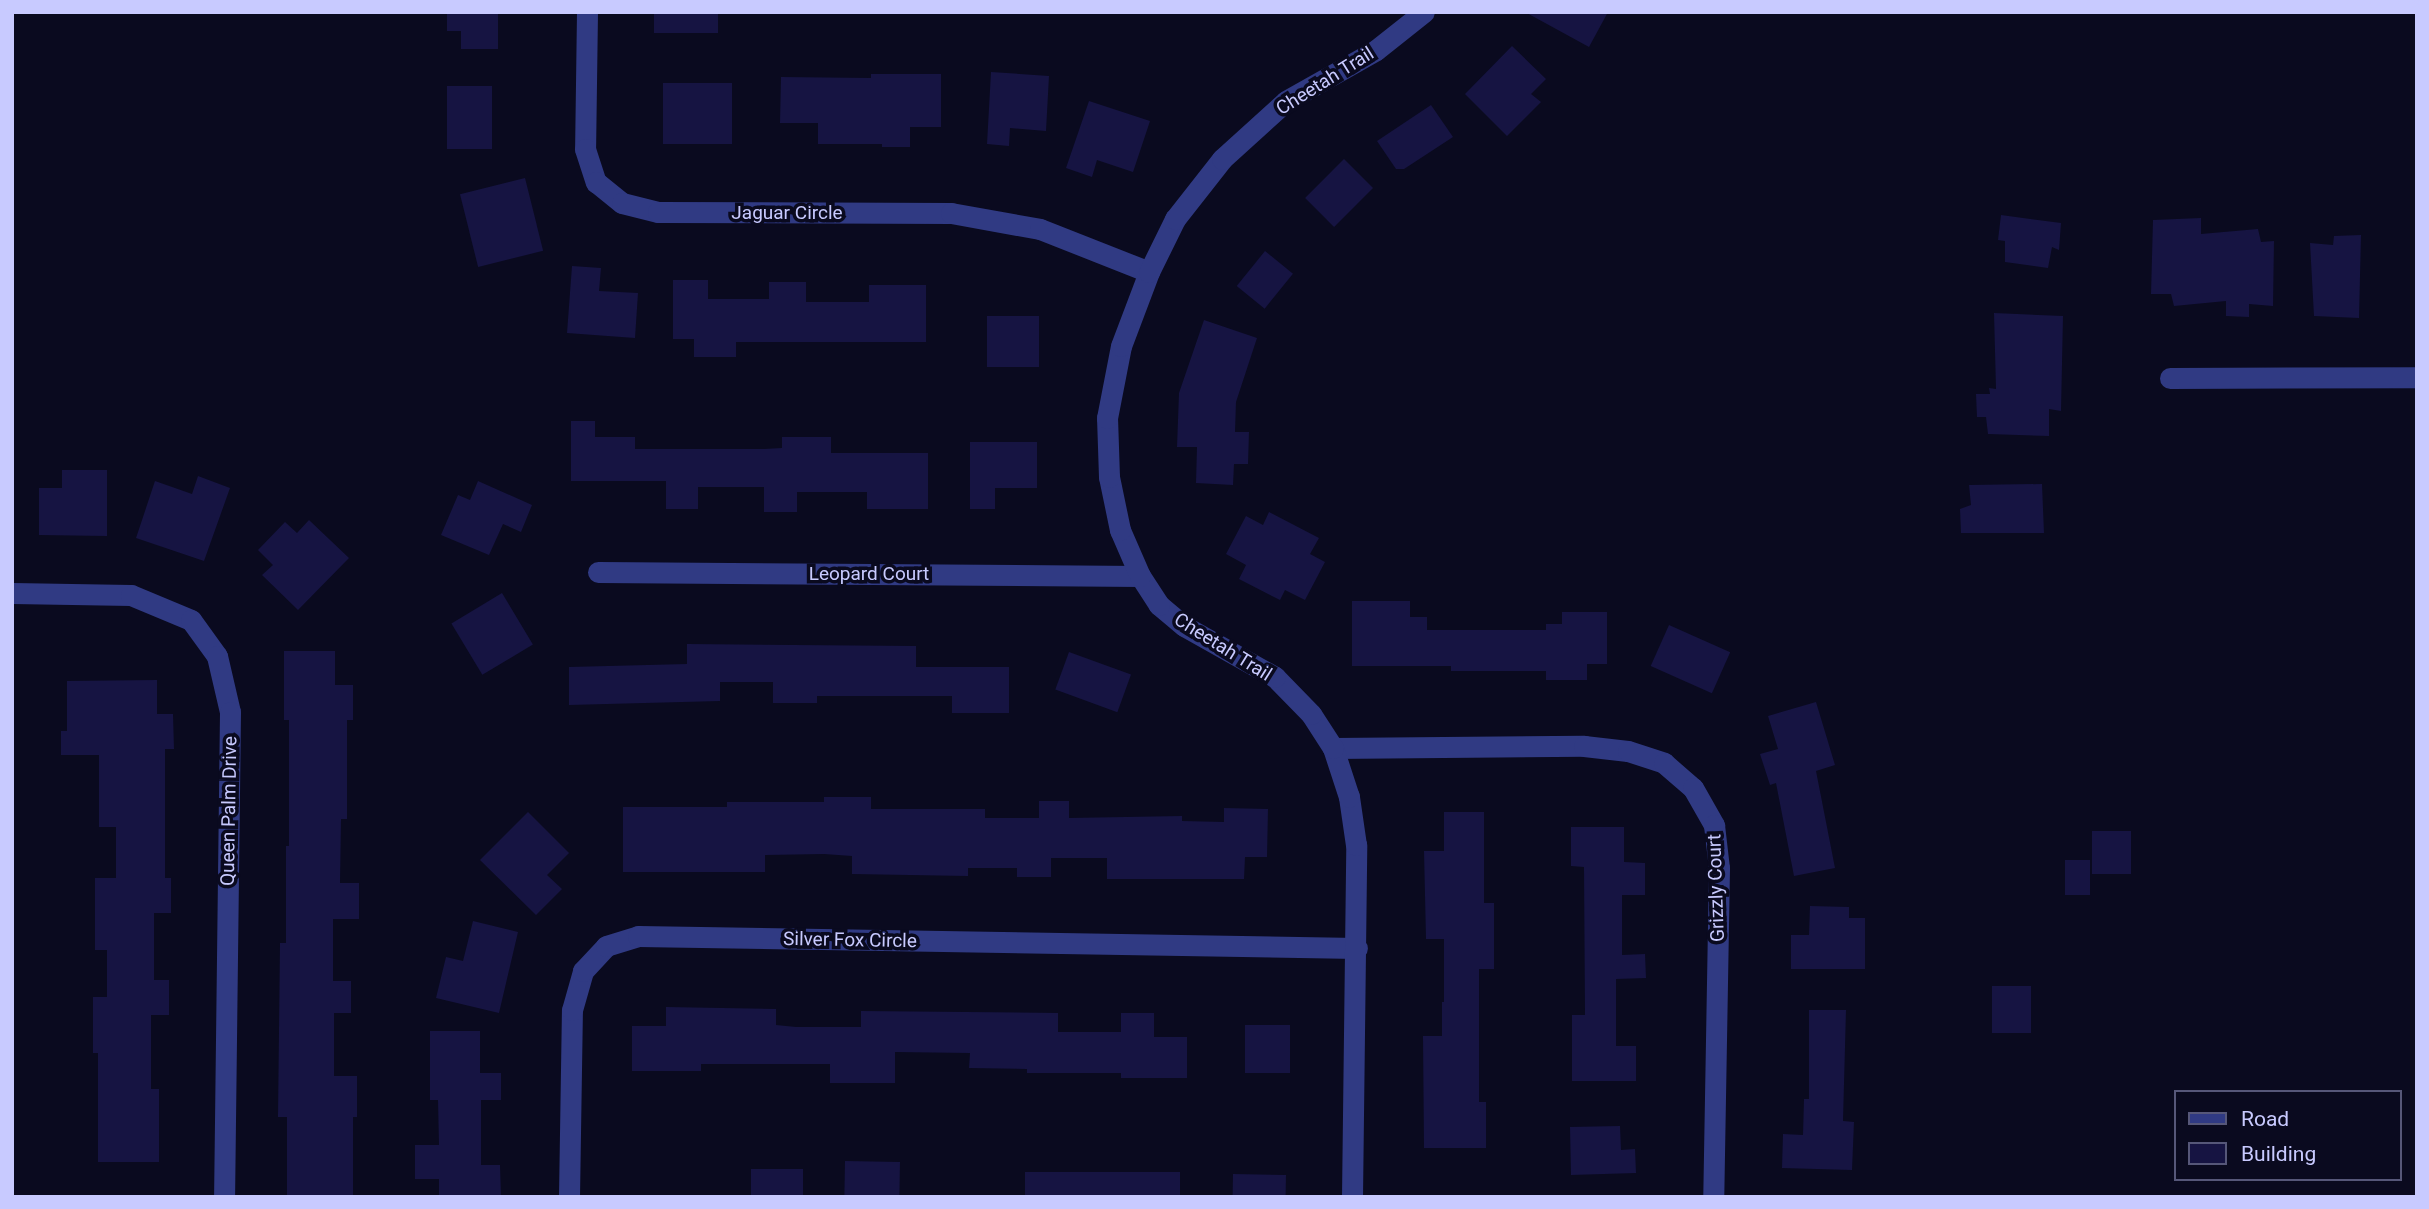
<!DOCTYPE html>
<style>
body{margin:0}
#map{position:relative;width:2429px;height:1209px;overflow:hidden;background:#0a0a1f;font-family:Roboto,sans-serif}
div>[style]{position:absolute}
.building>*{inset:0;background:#161442;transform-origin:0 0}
.minor>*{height:21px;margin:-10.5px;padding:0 10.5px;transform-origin:10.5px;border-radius:10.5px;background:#303a83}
span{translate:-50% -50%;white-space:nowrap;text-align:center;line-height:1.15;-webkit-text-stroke:7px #0a0a1f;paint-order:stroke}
.street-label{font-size:19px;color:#c8caff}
.frame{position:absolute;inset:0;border:14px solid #c8caff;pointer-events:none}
.legend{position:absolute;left:2174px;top:1090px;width:228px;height:91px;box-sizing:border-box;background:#0a0a1f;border:2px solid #565779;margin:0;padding:9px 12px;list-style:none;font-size:21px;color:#c8caff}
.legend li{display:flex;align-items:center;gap:14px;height:35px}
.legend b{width:35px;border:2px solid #565779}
</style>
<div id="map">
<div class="building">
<div style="clip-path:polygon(447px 12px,498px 12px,498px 49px,461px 49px,461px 31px,447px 31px)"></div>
<div style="left:654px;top:12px;width:64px;height:21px"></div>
<div style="clip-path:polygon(1525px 12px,1608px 12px,1589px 47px)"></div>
<div style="clip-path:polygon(1512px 46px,1546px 79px,1531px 94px,1541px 102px,1507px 136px,1465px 94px)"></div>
<div style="clip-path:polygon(991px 72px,1049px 76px,1046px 131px,1010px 128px,1009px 146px,987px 144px)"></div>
<div style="clip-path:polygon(871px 74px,941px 74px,941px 127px,910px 127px,910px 147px,882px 147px,882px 144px,818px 144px,818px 123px,780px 123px,781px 77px,871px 78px)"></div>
<div style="left:663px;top:83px;width:69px;height:61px"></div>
<div style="left:447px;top:86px;width:45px;height:63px"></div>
<div style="clip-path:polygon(1089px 101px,1150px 121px,1133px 172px,1097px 160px,1092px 177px,1066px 168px)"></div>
<div style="clip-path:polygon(1431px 105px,1453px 137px,1404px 169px,1396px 169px,1377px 141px)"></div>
<div style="left:1344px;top:159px;width:41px;height:55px;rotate:45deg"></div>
<div style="left:525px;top:178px;width:75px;height:67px;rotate:76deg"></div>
<div style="clip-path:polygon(2001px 215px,2061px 223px,2059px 250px,2052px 247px,2048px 268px,2005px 262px,2005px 241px,1998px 240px)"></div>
<div style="clip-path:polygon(2201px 218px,2201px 234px,2258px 229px,2261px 242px,2274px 241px,2273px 306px,2249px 304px,2249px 317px,2226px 316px,2226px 301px,2174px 306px,2171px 294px,2151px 294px,2153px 220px)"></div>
<div style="clip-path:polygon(2361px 235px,2359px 318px,2314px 316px,2310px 243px,2333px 245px,2334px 236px)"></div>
<div style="left:1265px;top:251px;width:36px;height:45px;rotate:39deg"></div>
<div style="clip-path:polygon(572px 266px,601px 268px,599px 291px,638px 293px,635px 338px,567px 333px)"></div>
<div style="clip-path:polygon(673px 280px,708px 280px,708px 299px,769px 299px,769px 282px,806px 282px,806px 302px,869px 302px,869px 285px,926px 285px,926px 342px,736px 342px,736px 357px,694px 357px,694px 339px,673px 339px)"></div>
<div style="clip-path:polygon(1994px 313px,2063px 316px,2061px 411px,2049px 409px,2049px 436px,1988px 434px,1986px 417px,1977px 417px,1976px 394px,1990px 394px,1989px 388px,1996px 389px)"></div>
<div style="left:987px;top:316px;width:52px;height:51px"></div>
<div style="clip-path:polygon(1204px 320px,1257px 338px,1236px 402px,1235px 432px,1249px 432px,1248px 464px,1234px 464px,1233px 485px,1196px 483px,1197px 447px,1177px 447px,1179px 393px)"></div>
<div style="clip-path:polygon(571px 421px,595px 421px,595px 437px,635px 437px,635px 449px,764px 449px,782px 448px,782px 437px,831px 437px,831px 453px,928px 453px,928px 509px,867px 509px,867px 492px,797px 492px,797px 512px,764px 512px,764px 487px,698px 487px,698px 509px,666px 509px,666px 481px,571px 481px)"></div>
<div style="clip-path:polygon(970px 442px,1037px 442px,1037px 488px,995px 488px,995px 509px,970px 509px)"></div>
<div style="clip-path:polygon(62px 470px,107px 470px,107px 536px,39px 535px,39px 488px,62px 488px)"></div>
<div style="clip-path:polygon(198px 476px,230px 488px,204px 561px,136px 538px,155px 481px,192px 494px)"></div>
<div style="clip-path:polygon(478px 481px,532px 505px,521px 532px,503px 524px,489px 555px,441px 535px,458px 495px,470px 500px)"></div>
<div style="clip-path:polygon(2042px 484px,2044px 533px,1961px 533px,1960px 509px,1971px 505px,1969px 485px)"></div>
<div style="clip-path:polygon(1269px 512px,1319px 538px,1310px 554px,1325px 562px,1305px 600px,1285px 590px,1280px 600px,1239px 579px,1246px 565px,1226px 554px,1246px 516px,1263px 525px)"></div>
<div style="clip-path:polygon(309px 520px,349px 558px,298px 610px,262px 575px,273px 565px,258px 550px,285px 522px,297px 533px)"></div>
<div style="left:502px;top:593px;width:60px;height:59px;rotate:59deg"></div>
<div style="clip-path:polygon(1352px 601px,1410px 601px,1410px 617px,1427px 617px,1427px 630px,1546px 630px,1546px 624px,1562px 624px,1562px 612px,1607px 612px,1607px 664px,1587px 664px,1587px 680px,1546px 680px,1546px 671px,1451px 671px,1451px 666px,1352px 666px)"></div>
<div style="left:1669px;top:625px;width:67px;height:45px;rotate:24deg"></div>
<div style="clip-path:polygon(687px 644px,916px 646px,916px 667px,1009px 667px,1009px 713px,952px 713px,952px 696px,817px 696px,817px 703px,773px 703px,773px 682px,720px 682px,720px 701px,569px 705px,569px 667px,687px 664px)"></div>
<div style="clip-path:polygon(284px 651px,335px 651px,335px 685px,353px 685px,353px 720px,347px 720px,347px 819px,341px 819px,340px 883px,359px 883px,359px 919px,333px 919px,333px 981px,351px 981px,351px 1013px,334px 1013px,334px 1076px,357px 1076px,357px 1117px,353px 1117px,353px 1197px,287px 1197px,287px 1117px,278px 1117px,280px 943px,286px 943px,286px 846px,289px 846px,289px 720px,284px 720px)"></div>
<div style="left:1069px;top:652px;width:66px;height:40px;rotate:20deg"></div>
<div style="clip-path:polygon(157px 680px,157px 714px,173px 714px,174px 749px,165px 749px,165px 878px,171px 878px,171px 913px,154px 913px,154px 980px,169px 980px,169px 1015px,151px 1015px,151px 1089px,159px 1089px,159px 1162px,98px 1162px,98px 1053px,93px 1053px,93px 997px,107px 997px,107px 950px,95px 950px,95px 878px,116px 878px,116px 827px,99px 827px,99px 755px,61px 755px,61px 731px,67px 731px,67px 681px)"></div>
<div style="clip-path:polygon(1816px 702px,1835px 765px,1816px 771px,1835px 868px,1794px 876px,1776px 783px,1770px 785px,1760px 754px,1778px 749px,1768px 716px)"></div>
<div style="clip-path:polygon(824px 797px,871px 797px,871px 809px,985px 809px,985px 818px,1039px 818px,1039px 801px,1069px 801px,1069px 818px,1182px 816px,1182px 821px,1224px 822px,1224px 808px,1268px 809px,1267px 857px,1245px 857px,1244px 879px,1107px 879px,1107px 858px,1051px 858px,1051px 877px,1017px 877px,1017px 868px,968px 868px,968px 876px,852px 874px,852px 856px,824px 854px,765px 855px,765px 872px,623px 872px,623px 807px,727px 807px,727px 802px,824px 802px)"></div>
<div style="clip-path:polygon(528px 812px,569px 853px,547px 875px,562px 889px,536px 915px,480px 860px)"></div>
<div style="clip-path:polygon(1444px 812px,1484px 812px,1484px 903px,1494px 903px,1494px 969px,1479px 969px,1479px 1102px,1486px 1102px,1486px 1148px,1424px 1148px,1423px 1036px,1442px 1036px,1442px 1002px,1444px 1002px,1444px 939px,1426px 939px,1424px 851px,1444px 851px)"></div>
<div style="clip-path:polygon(1571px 827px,1624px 827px,1624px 862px,1645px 863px,1645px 895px,1622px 895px,1622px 955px,1645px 954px,1646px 978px,1616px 979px,1616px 1046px,1636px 1046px,1636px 1081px,1572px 1081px,1572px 1015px,1585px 1015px,1584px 867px,1571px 866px)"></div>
<div style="left:2092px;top:831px;width:39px;height:43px"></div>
<div style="left:2065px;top:860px;width:25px;height:35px"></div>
<div style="clip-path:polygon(1810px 906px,1849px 907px,1849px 918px,1865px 918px,1865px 969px,1791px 969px,1791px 935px,1809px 935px)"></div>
<div style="clip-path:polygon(473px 921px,518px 932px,499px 1013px,436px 998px,446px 957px,463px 961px)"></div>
<div style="left:1992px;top:986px;width:39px;height:47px"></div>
<div style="clip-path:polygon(666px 1007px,776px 1009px,776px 1025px,796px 1027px,861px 1027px,861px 1011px,1058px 1013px,1058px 1032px,1121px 1032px,1121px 1013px,1154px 1013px,1154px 1037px,1187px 1037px,1187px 1078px,1121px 1078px,1121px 1073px,1027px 1073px,1027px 1069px,969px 1068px,970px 1053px,895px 1052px,895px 1083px,830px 1083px,830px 1064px,701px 1064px,701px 1071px,632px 1071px,632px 1026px,666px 1026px)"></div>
<div style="clip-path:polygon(1809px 1010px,1846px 1010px,1843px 1121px,1854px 1122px,1852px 1170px,1782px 1168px,1783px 1134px,1803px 1135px,1804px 1099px,1809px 1099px)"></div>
<div style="left:1245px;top:1025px;width:45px;height:48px"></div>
<div style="clip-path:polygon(430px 1031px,480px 1031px,480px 1073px,501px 1073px,501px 1100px,481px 1100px,481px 1165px,500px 1165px,501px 1197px,439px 1197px,439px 1179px,415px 1179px,415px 1145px,439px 1145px,438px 1100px,430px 1100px)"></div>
<div style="clip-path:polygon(1620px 1126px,1621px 1150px,1635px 1149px,1636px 1173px,1571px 1175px,1570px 1127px)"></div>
<div style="left:845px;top:1161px;width:55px;height:36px;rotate:1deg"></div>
<div style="left:751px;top:1169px;width:52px;height:28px"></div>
<div style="left:1025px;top:1172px;width:155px;height:25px"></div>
<div style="left:1233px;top:1174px;width:53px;height:23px;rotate:1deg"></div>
</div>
<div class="minor">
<div style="left:587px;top:12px;width:137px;rotate:90.8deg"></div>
<div style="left:585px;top:149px;width:35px;rotate:72deg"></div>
<div style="left:596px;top:182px;width:33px;rotate:39deg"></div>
<div style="left:622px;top:203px;width:37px;rotate:14deg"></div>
<div style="left:658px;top:212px;width:293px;rotate:0.2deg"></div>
<div style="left:951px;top:213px;width:90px;rotate:10.2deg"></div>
<div style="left:1040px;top:229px;width:117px;rotate:21.5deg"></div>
<div style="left:2170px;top:378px;width:247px;rotate:-0.2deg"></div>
<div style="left:598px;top:572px;width:542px;rotate:0.42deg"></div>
<div style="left:12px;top:593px;width:119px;rotate:1deg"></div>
<div style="left:131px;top:595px;width:65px;rotate:22.6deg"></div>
<div style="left:191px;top:620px;width:44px;rotate:54.2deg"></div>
<div style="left:217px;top:656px;width:57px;rotate:76.9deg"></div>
<div style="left:230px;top:712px;width:485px;rotate:90.7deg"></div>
<div style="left:1333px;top:748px;width:251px;rotate:-0.5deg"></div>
<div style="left:1584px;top:746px;width:44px;rotate:6.5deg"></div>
<div style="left:1628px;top:751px;width:38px;rotate:18deg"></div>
<div style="left:1664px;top:763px;width:38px;rotate:41deg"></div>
<div style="left:1693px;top:788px;width:43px;rotate:60.4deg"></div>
<div style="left:1714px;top:825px;width:43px;rotate:83.4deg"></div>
<div style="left:1719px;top:868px;width:329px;rotate:91deg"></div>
<div style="left:569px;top:1197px;width:187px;rotate:-89.1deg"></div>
<div style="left:572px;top:1010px;width:41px;rotate:-74.2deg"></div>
<div style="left:583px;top:971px;width:34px;rotate:-47deg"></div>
<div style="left:606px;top:946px;width:34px;rotate:-17deg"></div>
<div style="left:638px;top:936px;width:719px;rotate:0.96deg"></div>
<div style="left:1352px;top:1197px;width:352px;rotate:-89.3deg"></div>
<div style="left:1356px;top:845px;width:49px;rotate:-98.3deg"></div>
<div style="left:1349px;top:797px;width:52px;rotate:-108.1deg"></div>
<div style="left:1333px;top:748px;width:40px;rotate:-122.9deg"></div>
<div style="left:1311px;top:714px;width:52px;rotate:-134.2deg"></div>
<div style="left:1275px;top:677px;width:104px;rotate:-150.7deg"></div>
<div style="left:1184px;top:626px;width:33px;rotate:-140deg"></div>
<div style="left:1159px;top:605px;width:35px;rotate:-123deg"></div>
<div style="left:1140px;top:576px;width:50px;rotate:-113.5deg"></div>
<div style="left:1120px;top:530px;width:54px;rotate:-101.7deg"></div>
<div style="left:1109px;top:477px;width:59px;rotate:-91.9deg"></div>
<div style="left:1107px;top:418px;width:73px;rotate:-79deg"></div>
<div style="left:1121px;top:346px;width:79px;rotate:-69.3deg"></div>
<div style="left:1149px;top:272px;width:59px;rotate:-63.9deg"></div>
<div style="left:1175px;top:219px;width:76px;rotate:-51.9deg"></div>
<div style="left:1222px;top:159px;width:86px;rotate:-42.2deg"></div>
<div style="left:1286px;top:101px;width:103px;rotate:-29.5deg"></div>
<div style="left:1376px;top:50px;width:61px;rotate:-38.4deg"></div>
</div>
<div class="street-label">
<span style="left:1325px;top:81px;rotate:-32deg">Cheetah Trail</span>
<span style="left:787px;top:213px">Jaguar Circle</span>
<span style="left:869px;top:574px">Leopard Court</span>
<span style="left:1223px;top:647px;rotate:32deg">Cheetah Trail</span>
<span style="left:229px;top:811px;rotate:-89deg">Queen Palm Drive</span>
<span style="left:1716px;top:888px;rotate:-92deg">Grizzly Court</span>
<span style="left:850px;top:940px;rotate:1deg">Silver Fox Circle</span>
</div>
<div class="frame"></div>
<ul class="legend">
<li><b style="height:9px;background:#303a83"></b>Road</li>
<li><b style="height:19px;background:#161442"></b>Building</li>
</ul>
</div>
